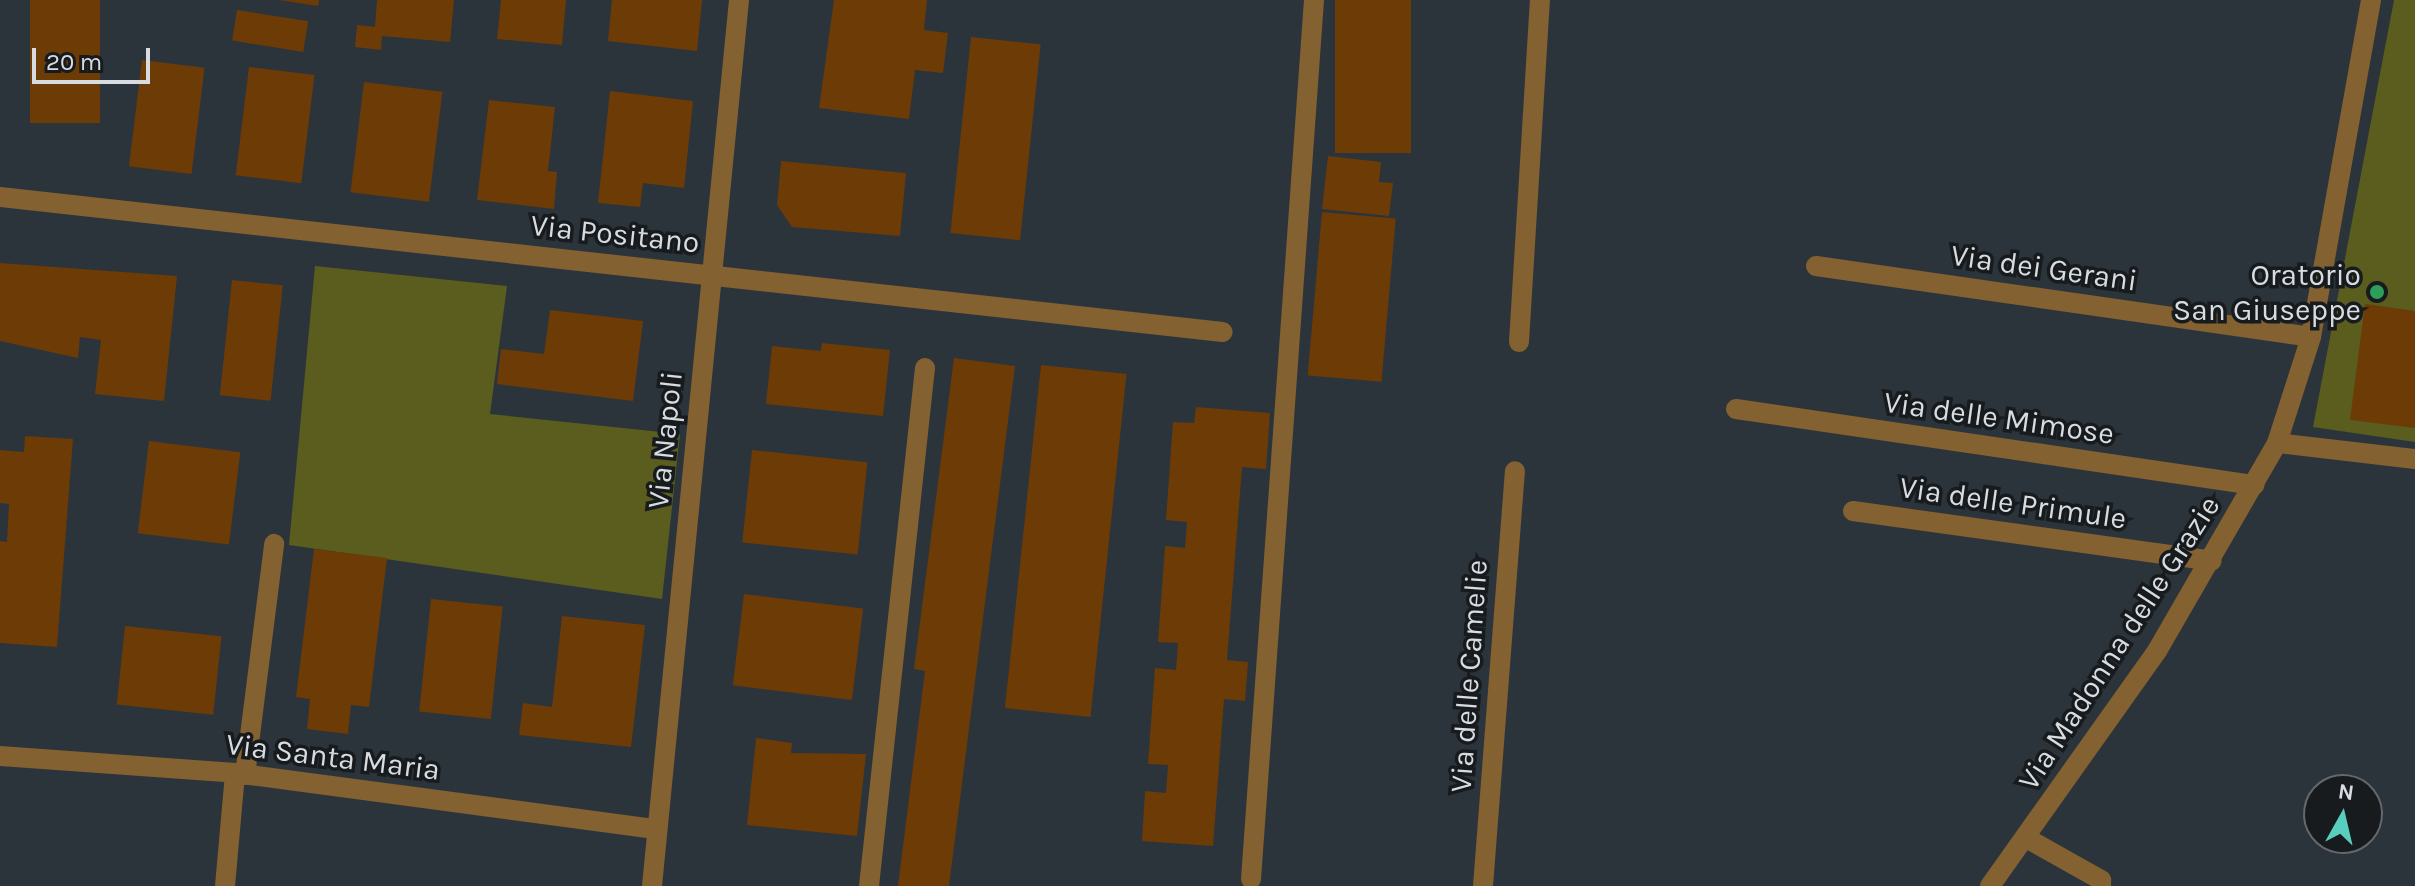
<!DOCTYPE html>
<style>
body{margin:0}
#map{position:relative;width:2415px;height:886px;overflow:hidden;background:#2c343b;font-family:Karla,sans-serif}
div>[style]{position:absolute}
.green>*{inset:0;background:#5a5d1d}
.building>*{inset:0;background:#6c3b06;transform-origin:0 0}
.lane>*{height:20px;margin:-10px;padding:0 10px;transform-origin:10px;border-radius:10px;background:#836131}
.street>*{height:20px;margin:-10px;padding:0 10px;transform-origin:10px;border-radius:10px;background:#836131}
.dots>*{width:22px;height:22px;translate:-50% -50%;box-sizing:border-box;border:4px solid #171b1e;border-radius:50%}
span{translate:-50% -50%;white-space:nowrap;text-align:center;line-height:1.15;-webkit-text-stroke:7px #171b1e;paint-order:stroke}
.street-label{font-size:30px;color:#d7dce1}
.poi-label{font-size:30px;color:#d7dce1}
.right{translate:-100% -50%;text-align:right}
.north{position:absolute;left:2303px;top:774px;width:80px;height:80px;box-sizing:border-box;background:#171b1e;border:2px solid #64686c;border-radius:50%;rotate:8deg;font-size:22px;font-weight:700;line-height:32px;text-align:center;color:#d7dce1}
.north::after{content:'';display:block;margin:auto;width:28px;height:36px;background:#59cebe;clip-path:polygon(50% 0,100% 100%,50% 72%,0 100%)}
.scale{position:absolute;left:32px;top:48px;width:118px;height:36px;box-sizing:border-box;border:4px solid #d7dce1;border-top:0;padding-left:10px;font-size:24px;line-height:28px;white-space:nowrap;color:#d7dce1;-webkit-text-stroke:6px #171b1e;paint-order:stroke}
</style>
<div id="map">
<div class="green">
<div style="clip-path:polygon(2394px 0,2415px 0,2415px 442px,2313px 427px)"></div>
<div style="clip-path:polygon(315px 266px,507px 286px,490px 414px,680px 434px,662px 599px,289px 545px)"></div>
</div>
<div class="building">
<div style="left:30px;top:0;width:70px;height:123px"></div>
<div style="clip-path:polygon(279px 0,319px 0,318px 6px)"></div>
<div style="clip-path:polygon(377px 0,454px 0,450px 42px,382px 36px,381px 50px,355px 47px,357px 25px,375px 27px)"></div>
<div style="clip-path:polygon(501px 0,566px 0,562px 45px,497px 39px)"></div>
<div style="clip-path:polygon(612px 0,702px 0,697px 51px,608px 41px)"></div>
<div style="clip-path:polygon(834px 0,927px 0,924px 30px,948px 33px,943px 73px,915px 70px,909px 119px,819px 108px)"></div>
<div style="left:1335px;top:0;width:76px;height:153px"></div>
<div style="left:237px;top:10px;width:72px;height:31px;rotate:9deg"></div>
<div style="left:971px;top:37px;width:70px;height:197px;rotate:6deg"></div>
<div style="left:142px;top:60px;width:63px;height:107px;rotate:7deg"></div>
<div style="left:249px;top:67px;width:66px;height:109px;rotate:7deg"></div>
<div style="left:364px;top:82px;width:79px;height:111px;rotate:7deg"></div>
<div style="clip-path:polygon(610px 91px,693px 101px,684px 188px,643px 183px,640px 207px,598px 203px)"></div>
<div style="clip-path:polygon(489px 100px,555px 107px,548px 171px,557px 172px,554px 209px,477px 200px)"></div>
<div style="clip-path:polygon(1328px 156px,1381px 162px,1379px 182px,1393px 183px,1389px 216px,1322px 209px)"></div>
<div style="clip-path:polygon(781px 161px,906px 173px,900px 236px,792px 227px,777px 205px)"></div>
<div style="left:1322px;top:212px;width:74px;height:164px;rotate:5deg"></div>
<div style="clip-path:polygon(0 263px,177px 276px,164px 401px,95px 394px,101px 340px,80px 337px,78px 358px,0 341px)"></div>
<div style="left:232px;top:280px;width:51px;height:116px;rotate:6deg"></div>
<div style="clip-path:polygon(2365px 304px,2415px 311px,2415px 428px,2350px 420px)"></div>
<div style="clip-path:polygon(550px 310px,643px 321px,633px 401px,497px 384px,501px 349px,544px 354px)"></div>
<div style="clip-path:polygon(822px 343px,890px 350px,883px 416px,766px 404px,772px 346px,821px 351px)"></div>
<div style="clip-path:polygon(954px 358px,1015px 366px,949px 886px,898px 886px,925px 671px,914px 669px)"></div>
<div style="left:1041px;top:365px;width:86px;height:345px;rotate:6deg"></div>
<div style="clip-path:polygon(1196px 407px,1270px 413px,1266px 469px,1242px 467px,1227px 660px,1248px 662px,1245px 701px,1224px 699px,1213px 846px,1142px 841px,1145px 791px,1166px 793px,1168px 765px,1148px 764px,1155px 668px,1176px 670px,1178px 643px,1158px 642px,1165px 546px,1185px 548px,1187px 522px,1166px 520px,1173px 422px,1194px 423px)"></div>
<div style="clip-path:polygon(25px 436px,73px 439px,57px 647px,0 643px,0 541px,7px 542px,9px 504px,0 503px,0 450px,24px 452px)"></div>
<div style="left:149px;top:441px;width:92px;height:93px;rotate:7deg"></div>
<div style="left:752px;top:450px;width:116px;height:93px;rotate:6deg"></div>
<div style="clip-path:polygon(314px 549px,387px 558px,369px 707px,351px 705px,348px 734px,307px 729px,310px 699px,296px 697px)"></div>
<div style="left:744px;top:594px;width:120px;height:92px;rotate:7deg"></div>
<div style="left:431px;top:599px;width:72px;height:113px;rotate:6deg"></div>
<div style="clip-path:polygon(562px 616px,645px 625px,631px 747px,519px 735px,523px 703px,552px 707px)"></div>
<div style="left:125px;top:626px;width:97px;height:79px;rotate:6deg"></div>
<div style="clip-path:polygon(756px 738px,792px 743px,791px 753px,866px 754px,857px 836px,747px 825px)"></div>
</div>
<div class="lane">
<div style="left:1816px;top:266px;width:500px;rotate:8.16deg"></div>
<div style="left:1736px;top:409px;width:524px;rotate:8.35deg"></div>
<div style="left:1853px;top:511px;width:362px;rotate:7.9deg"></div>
<div style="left:245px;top:775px;width:233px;rotate:-82.8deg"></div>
<div style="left:1251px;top:879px;width:881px;rotate:-85.9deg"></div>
<div style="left:869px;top:886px;width:521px;rotate:-83.83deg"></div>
</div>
<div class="street">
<div style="left:0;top:197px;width:1230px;rotate:6.3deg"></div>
<div style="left:1519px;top:342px;width:343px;rotate:-86.5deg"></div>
<div style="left:2277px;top:443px;width:139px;rotate:6.6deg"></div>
<div style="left:0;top:756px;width:236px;rotate:4.1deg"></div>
<div style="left:235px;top:773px;width:426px;rotate:7.6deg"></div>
<div style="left:2028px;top:839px;width:84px;rotate:29.3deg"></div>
<div style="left:2101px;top:880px;width:6px;rotate:90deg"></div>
<div style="left:225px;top:886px;width:113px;rotate:-84.9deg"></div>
<div style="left:652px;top:886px;width:890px;rotate:-84.39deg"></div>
<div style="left:1483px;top:886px;width:416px;rotate:-85.6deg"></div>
<div style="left:1990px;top:886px;width:288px;rotate:-54.6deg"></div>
<div style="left:2157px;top:651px;width:240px;rotate:-60deg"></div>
<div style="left:2277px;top:443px;width:111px;rotate:-72.2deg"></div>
<div style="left:2311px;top:337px;width:342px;rotate:-79.9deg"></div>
</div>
<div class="dots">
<div style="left:2377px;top:292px;background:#2e9e5b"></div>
</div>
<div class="street-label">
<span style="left:615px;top:234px;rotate:6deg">Via Positano</span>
<span style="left:2044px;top:268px;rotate:8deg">Via dei Gerani</span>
<span style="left:1999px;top:418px;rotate:8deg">Via delle Mimose</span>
<span style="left:665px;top:440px;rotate:-84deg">Via Napoli</span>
<span style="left:2013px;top:503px;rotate:8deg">Via delle Primule</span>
<span style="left:2119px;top:643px;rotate:-57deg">Via Madonna delle Grazie</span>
<span style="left:1469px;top:676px;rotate:-86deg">Via delle Camelie</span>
<span style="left:333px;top:757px;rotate:7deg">Via Santa Maria</span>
</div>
<div class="poi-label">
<span class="right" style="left:2361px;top:292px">Oratorio<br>San Giuseppe</span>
</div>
<div class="north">N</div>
<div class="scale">20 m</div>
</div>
